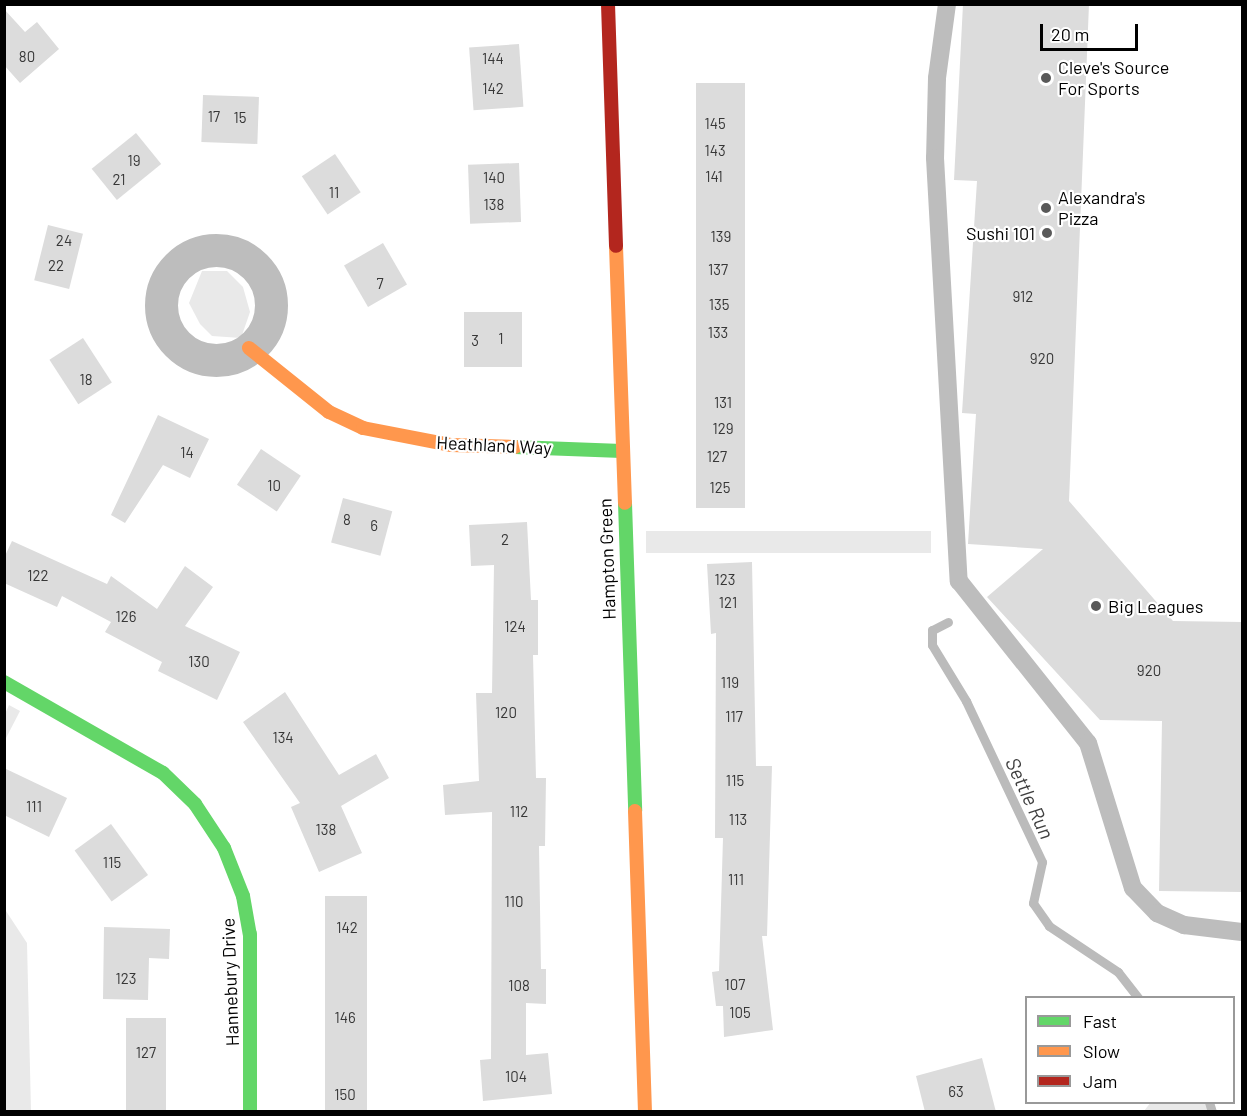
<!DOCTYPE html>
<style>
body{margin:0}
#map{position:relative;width:1247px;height:1116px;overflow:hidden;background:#fff;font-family:Barlow,sans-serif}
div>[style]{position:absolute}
.green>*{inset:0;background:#e9e9e9;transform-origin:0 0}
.stream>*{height:9px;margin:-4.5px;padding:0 4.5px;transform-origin:4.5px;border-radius:4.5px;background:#bbb}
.building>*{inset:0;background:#dcdcdc;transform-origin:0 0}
.lane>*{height:18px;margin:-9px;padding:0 9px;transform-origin:9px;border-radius:9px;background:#bdbdbd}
.street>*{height:33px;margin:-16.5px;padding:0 16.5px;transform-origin:16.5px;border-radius:16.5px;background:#bdbdbd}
.street>.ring{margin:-16.5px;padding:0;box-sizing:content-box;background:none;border:33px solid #bdbdbd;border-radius:50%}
.fast>*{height:14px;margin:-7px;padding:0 7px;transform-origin:7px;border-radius:7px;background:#63d668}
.slow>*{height:14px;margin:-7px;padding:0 7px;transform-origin:7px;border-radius:7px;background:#ff974d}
.jam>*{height:14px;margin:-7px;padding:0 7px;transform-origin:7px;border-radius:7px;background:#b3261e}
.dots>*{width:16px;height:16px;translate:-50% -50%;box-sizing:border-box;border:3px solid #fff;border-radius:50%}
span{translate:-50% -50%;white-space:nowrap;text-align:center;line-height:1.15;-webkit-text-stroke:4.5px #fff;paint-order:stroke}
.number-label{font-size:15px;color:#373737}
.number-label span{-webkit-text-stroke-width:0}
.poi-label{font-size:18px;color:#000}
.left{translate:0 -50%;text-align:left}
.right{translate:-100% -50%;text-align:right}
.street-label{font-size:18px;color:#000}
.water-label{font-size:20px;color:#3f3f3f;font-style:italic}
.frame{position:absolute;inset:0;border:6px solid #000;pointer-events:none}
.legend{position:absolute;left:1025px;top:996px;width:210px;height:108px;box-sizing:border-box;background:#fff;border:2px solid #999;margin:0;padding:8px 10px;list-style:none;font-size:18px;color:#000}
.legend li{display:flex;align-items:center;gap:12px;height:30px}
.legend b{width:30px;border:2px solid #999}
.scale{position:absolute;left:1040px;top:24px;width:98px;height:27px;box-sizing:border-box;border:3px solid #000;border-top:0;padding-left:8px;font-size:18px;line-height:21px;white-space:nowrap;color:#000;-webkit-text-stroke:4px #fff;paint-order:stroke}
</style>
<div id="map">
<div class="green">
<div style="clip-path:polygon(202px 271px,227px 271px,243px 287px,250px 312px,241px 338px,212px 336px,200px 324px,189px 303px)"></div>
<div style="left:931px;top:531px;width:22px;height:285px;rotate:90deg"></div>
<div style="clip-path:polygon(9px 705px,20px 711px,5px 740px,5px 714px)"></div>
<div style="clip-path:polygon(4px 908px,27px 943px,31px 1111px,5px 1111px)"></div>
<div style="clip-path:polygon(1151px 1102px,1206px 1103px,1211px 1111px,1144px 1111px)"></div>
</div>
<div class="stream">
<div style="left:948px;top:622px;width:18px;rotate:153deg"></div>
<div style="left:932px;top:630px;width:15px;rotate:90deg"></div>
<div style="left:932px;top:645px;width:66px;rotate:58.7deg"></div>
<div style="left:966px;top:701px;width:178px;rotate:64.7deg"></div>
<div style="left:1042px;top:862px;width:42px;rotate:102.4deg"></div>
<div style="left:1033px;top:903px;width:28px;rotate:55deg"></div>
<div style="left:1049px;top:926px;width:83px;rotate:33.7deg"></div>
<div style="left:1118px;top:972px;width:33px;rotate:52deg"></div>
<div style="left:1209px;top:1102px;width:10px;rotate:73deg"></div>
</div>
<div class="building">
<div style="clip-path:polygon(963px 4px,1089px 4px,1069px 501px,1173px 621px,1242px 622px,1242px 892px,1159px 891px,1162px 721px,1100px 720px,987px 597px,1043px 549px,968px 544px,976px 414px,962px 413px,977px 181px,954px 180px)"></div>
<div style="clip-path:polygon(4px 9px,25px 32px,37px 22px,59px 49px,20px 83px,4px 65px)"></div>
<div style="left:519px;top:44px;width:63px;height:50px;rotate:86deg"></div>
<div style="left:696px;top:83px;width:49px;height:425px"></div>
<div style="left:203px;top:95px;width:56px;height:47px;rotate:2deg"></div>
<div style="left:136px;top:133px;width:40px;height:57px;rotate:51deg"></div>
<div style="left:335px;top:154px;width:46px;height:40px;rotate:56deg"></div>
<div style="left:519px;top:163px;width:59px;height:51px;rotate:88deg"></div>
<div style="left:48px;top:225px;width:36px;height:57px;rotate:14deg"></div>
<div style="left:383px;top:243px;width:48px;height:45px;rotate:60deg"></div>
<div style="left:522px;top:312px;width:55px;height:58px;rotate:90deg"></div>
<div style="left:83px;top:338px;width:53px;height:40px;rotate:57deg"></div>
<div style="clip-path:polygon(158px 415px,209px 439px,190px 478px,163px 465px,125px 523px,111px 515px)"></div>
<div style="left:261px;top:449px;width:48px;height:43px;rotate:34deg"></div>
<div style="left:343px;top:498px;width:51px;height:46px;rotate:15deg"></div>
<div style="clip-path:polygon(527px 522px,531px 600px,538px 600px,538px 655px,533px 655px,536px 778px,546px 778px,545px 846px,539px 846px,541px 969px,546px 969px,546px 1004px,526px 1003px,526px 1055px,548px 1053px,552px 1094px,483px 1101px,480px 1060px,491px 1059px,492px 812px,445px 815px,443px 785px,479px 781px,476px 693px,492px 693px,494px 565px,471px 566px,469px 525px)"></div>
<div style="clip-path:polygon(12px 541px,107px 584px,111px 576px,157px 609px,185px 566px,213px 587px,185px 626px,240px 652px,217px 700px,158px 671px,162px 662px,105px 632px,111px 622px,62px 596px,57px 607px,4px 583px,4px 558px)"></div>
<div style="clip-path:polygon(752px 562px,756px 766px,772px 766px,767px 936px,762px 936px,773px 1030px,724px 1037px,723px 1006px,716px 1006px,712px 972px,719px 971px,723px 838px,715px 838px,716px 633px,711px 634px,707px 564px)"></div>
<div style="clip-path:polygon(285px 692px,339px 775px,376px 754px,389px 778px,341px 806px,362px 853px,319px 872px,291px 807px,300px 803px,243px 722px)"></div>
<div style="clip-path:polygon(4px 768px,67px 798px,49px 837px,4px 815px)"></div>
<div style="left:111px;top:824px;width:63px;height:45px;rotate:54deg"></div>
<div style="left:367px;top:896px;width:216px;height:42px;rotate:90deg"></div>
<div style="clip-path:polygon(104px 927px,170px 929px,169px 959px,149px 958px,148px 1000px,103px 999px)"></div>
<div style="left:126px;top:1018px;width:40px;height:94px"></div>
<div style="clip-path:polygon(982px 1058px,996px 1112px,925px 1112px,916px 1076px)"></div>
</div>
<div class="lane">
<div style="left:947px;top:4px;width:75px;rotate:97.7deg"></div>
<div style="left:937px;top:78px;width:80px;rotate:91.4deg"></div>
<div style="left:935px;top:158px;width:424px;rotate:86.8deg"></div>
<div style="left:959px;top:581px;width:207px;rotate:51.5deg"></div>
<div style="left:1088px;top:743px;width:152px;rotate:72.8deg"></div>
<div style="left:1133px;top:888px;width:35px;rotate:46deg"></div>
<div style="left:1157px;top:913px;width:30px;rotate:24deg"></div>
<div style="left:1184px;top:925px;width:58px;rotate:6.9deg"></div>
</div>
<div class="street">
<div class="ring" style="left:161px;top:250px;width:77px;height:77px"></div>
</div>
<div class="fast">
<div style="left:515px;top:447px;width:107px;rotate:2.1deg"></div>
<div style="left:625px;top:503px;width:308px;rotate:88.1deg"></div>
<div style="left:4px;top:682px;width:183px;rotate:29.8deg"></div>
<div style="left:163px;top:773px;width:45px;rotate:44.1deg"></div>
<div style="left:195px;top:804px;width:53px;rotate:56.6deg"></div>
<div style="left:224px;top:848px;width:52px;rotate:68.4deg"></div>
<div style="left:243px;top:896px;width:39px;rotate:80deg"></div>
<div style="left:250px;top:934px;width:178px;rotate:90deg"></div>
</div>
<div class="slow">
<div style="left:616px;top:246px;width:257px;rotate:88deg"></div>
<div style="left:249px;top:348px;width:102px;rotate:38.7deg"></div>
<div style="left:329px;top:412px;width:38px;rotate:25deg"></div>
<div style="left:363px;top:428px;width:90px;rotate:10.9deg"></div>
<div style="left:451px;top:445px;width:64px;rotate:1.8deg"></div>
<div style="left:635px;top:811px;width:301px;rotate:88.1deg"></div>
</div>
<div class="jam">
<div style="left:608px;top:4px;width:242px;rotate:88.1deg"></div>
</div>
<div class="dots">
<div style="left:1046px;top:78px;background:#595959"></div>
<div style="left:1046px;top:208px;background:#595959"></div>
<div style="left:1047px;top:233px;background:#595959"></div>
<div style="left:1096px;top:606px;background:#595959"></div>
</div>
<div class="number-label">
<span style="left:27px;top:57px">80</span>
<span style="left:493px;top:59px">144</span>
<span style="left:493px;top:89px">142</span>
<span style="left:214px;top:117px">17</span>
<span style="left:240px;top:118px">15</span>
<span style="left:715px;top:124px">145</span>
<span style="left:715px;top:151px">143</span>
<span style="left:134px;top:161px">19</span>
<span style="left:714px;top:177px">141</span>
<span style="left:494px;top:178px">140</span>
<span style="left:119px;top:180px">21</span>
<span style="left:334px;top:193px">11</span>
<span style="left:494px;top:205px">138</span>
<span style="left:721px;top:237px">139</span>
<span style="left:64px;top:241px">24</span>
<span style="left:56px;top:266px">22</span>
<span style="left:718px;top:270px">137</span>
<span style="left:380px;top:284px">7</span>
<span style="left:1023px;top:297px">912</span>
<span style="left:719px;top:305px">135</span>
<span style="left:718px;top:333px">133</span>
<span style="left:501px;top:339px">1</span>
<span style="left:475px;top:341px">3</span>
<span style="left:1042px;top:359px">920</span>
<span style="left:86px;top:380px">18</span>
<span style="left:723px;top:403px">131</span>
<span style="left:723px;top:429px">129</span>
<span style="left:187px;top:453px">14</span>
<span style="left:717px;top:457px">127</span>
<span style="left:274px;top:486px">10</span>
<span style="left:720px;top:488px">125</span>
<span style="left:347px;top:520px">8</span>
<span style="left:374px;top:526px">6</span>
<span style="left:505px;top:540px">2</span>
<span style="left:38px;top:576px">122</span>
<span style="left:725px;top:580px">123</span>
<span style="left:728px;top:603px">121</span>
<span style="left:126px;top:617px">126</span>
<span style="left:515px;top:627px">124</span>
<span style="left:199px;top:662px">130</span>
<span style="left:1149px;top:671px">920</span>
<span style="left:730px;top:683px">119</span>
<span style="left:506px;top:713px">120</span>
<span style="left:734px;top:717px">117</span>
<span style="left:283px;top:738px">134</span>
<span style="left:735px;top:781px">115</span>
<span style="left:34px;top:807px">111</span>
<span style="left:519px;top:812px">112</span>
<span style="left:738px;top:820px">113</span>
<span style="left:326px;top:830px">138</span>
<span style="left:112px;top:863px">115</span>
<span style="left:736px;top:880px">111</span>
<span style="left:514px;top:902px">110</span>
<span style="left:347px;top:928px">142</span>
<span style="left:126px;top:979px">123</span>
<span style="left:735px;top:985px">107</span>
<span style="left:519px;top:986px">108</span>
<span style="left:740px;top:1013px">105</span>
<span style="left:345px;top:1018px">146</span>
<span style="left:146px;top:1053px">127</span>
<span style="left:516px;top:1077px">104</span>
<span style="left:956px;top:1092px">63</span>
<span style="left:345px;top:1095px">150</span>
</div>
<div class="poi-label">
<span class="left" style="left:1058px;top:78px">Cleve's Source<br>For Sports</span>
<span class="left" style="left:1058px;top:208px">Alexandra's<br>Pizza</span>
<span class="right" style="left:1035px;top:233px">Sushi 101</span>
<span class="left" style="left:1108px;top:606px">Big Leagues</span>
</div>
<div class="street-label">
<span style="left:494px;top:445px;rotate:3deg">Heathland Way</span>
<span style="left:607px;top:559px;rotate:-92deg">Hampton Green</span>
<span style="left:230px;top:982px;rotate:-92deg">Hannebury Drive</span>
</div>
<div class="water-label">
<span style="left:1030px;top:798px;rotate:65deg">Settle Run</span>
</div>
<div class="frame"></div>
<ul class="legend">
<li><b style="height:8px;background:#63d668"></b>Fast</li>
<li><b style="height:8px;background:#ff974d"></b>Slow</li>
<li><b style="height:8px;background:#b3261e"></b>Jam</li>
</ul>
<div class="scale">20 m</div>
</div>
